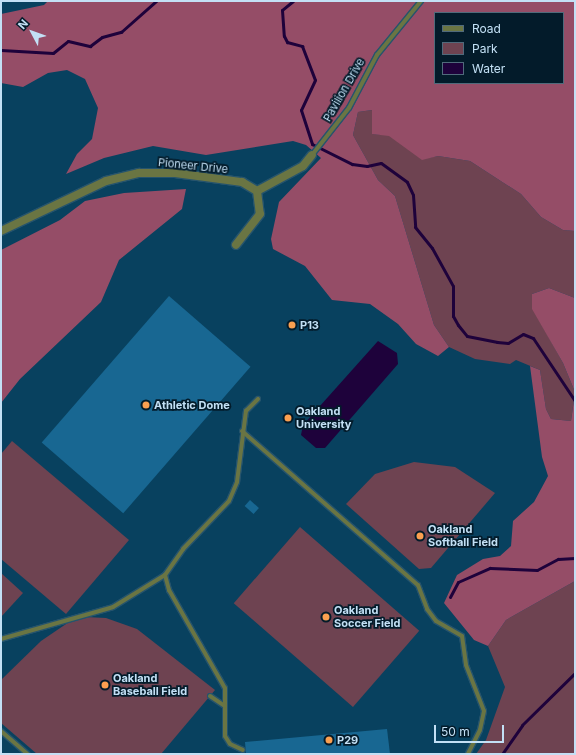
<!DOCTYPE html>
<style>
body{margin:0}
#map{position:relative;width:576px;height:755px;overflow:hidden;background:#04354f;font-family:Inter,sans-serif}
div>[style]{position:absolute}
.built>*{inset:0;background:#08415f}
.green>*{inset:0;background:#6e4351;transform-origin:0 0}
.forest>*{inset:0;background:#954d67}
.water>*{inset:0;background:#1e023b}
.stream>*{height:3px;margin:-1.5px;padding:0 1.5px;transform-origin:1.5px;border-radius:1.5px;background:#1e023b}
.building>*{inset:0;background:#186792;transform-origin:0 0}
.roads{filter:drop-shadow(1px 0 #26546d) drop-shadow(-1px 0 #26546d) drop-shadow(0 1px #26546d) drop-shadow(0 -1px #26546d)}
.lane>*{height:4px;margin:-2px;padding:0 2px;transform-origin:2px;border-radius:2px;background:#6a7543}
.street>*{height:8px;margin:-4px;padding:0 4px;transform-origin:4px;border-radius:4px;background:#6a7543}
.dots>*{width:11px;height:11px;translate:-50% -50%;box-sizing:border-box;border:2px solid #031b2a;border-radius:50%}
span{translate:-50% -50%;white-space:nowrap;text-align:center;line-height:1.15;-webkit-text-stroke:3.5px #031b2a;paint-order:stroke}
.street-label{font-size:11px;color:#c3e0f5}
.poi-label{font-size:11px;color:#c3e0f5;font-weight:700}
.left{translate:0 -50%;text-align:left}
.frame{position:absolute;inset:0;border:2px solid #c3e0f5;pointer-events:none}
.legend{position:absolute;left:434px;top:12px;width:130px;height:72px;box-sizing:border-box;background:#031b2a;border:1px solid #506a7b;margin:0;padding:5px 7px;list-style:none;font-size:12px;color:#c3e0f5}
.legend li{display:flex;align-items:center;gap:8px;height:20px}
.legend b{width:20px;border:1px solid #506a7b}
.north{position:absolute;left:12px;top:12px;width:40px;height:40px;-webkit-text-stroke:3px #031b2a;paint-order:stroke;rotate:311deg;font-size:11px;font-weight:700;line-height:16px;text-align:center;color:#c3e0f5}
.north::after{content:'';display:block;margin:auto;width:14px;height:18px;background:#c3e0f5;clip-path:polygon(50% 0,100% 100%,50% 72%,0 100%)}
.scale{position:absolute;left:434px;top:725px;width:70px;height:18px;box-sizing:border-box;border:2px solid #c3e0f5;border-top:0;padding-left:5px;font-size:12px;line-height:14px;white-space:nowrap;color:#c3e0f5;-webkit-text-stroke:3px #031b2a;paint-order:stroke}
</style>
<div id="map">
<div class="built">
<div style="clip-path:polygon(evenodd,1px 1px,575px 1px,575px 754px,1px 754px,1px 1px,435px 13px,563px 13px,563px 83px,435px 83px,435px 13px)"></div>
</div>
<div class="green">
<div style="clip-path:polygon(372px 110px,372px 134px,389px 135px,422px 159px,438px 156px,470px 161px,521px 194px,541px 217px,563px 230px,575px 231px,575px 298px,549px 288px,532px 294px,533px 309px,563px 363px,575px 392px,571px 421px,551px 419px,546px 409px,540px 370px,516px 360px,510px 364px,475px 359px,449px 347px,434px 325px,395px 196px,378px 180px,353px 135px,358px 112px)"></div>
<div style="clip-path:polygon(12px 441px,129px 540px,66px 614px,1px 559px,1px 454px)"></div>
<div style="clip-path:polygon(414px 462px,455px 467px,495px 493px,431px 568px,419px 569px,346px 504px,375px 474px)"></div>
<div style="left:300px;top:527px;width:158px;height:101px;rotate:41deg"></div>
<div style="clip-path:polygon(1px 573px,23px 593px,1px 617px)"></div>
<div style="clip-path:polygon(575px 581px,575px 754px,476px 754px,486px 740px,505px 687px,488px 646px,506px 620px)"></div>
<div style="clip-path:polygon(85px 617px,106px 618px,137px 629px,215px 690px,161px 754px,37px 754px,1px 723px,1px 680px,41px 641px,69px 622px)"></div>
</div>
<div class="forest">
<div style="clip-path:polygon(evenodd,48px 1px,575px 1px,575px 231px,563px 230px,541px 217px,521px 194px,470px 161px,438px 156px,422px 160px,389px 136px,372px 134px,372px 110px,358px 112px,353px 135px,378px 180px,395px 196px,434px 325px,449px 347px,438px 356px,416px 344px,398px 324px,370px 304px,332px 300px,305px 266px,273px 249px,271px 239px,279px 202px,321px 158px,306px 145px,293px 141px,206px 155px,153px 146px,104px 158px,66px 174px,77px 154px,92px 139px,98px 108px,85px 79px,67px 70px,48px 73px,23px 87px,1px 83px,1px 14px,44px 5px,48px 1px,435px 13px,563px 13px,563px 83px,435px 83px,435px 13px)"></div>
<div style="clip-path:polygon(186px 189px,182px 209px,119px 260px,101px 302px,20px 379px,1px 403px,1px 250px,60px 220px,85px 201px,124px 193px)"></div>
<div style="clip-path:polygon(549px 288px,575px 298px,575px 392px,563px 363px,532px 309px,532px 294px)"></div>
<div style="clip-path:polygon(530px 366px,540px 370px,546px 409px,551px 419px,571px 421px,575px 393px,575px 581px,506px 620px,488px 646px,474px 640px,444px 603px,457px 575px,483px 559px,500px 556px,511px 546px,513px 521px,534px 502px,548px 476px,542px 457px)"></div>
</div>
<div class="water">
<div style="clip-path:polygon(378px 341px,397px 353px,398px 364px,325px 448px,316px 448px,301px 435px,303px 425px)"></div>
</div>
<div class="stream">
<div style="left:293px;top:1px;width:14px;rotate:141deg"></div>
<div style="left:282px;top:10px;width:26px;rotate:86deg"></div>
<div style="left:284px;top:36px;width:7px;rotate:63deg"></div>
<div style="left:287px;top:42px;width:16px;rotate:15deg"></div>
<div style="left:302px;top:46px;width:36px;rotate:69deg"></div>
<div style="left:315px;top:80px;width:33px;rotate:115deg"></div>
<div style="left:301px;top:110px;width:36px;rotate:72deg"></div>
<div style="left:312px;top:144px;width:45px;rotate:26.6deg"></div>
<div style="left:352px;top:164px;width:15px;rotate:8deg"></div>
<div style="left:367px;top:166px;width:14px;rotate:-12deg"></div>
<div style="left:381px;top:163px;width:32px;rotate:36deg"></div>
<div style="left:407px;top:182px;width:14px;rotate:65deg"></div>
<div style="left:413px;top:195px;width:32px;rotate:86deg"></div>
<div style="left:415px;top:227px;width:27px;rotate:51deg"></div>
<div style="left:432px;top:248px;width:43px;rotate:61.1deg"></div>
<div style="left:453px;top:286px;width:30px;rotate:90deg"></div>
<div style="left:453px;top:316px;width:10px;rotate:61deg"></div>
<div style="left:458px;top:325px;width:14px;rotate:51deg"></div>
<div style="left:467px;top:336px;width:31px;rotate:11deg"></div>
<div style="left:497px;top:342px;width:11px;rotate:5deg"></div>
<div style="left:508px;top:343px;width:17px;rotate:-31deg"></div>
<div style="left:523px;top:334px;width:11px;rotate:22deg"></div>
<div style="left:533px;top:338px;width:76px;rotate:56.3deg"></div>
<div style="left:1px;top:50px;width:52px;rotate:3.3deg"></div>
<div style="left:53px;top:53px;width:19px;rotate:-39deg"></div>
<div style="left:68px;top:41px;width:23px;rotate:13deg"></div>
<div style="left:90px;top:46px;width:15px;rotate:-37deg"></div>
<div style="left:102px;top:37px;width:20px;rotate:-15deg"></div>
<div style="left:121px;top:32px;width:47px;rotate:-41.5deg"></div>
<div style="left:450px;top:597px;width:17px;rotate:-62deg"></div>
<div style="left:458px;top:582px;width:35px;rotate:-24deg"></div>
<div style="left:490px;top:568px;width:47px;rotate:2.4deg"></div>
<div style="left:537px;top:570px;width:24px;rotate:-28deg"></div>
<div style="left:558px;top:559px;width:17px;rotate:-3deg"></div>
<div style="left:502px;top:754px;width:35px;rotate:-55deg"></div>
<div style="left:522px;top:725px;width:74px;rotate:-44.5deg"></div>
</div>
<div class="building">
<div style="left:169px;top:296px;width:108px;height:194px;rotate:41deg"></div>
<div style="left:250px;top:500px;width:12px;height:8px;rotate:42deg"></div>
<div style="clip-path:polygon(387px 729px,390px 754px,246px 754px,245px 742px)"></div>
</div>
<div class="roads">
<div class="lane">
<div style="left:312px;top:155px;width:60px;rotate:-51.8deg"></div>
<div style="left:349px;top:108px;width:60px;rotate:-62.2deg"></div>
<div style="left:377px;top:55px;width:70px;rotate:-50.8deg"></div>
<div style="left:242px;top:431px;width:234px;rotate:41.2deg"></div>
<div style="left:418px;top:585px;width:26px;rotate:69deg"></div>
<div style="left:427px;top:609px;width:15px;rotate:53deg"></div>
<div style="left:436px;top:621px;width:30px;rotate:30deg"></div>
<div style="left:462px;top:636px;width:29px;rotate:82deg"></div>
<div style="left:466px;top:665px;width:49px;rotate:68.6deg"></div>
<div style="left:484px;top:711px;width:19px;rotate:102deg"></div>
<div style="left:480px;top:730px;width:27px;rotate:117deg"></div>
<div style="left:165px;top:575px;width:16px;rotate:75deg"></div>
<div style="left:169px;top:590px;width:113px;rotate:60.3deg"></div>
<div style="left:225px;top:688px;width:48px;rotate:90deg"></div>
<div style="left:225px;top:736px;width:9px;rotate:58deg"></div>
<div style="left:230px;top:744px;width:14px;rotate:25deg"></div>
<div style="left:1px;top:639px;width:116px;rotate:-15.9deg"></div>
<div style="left:113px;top:607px;width:61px;rotate:-31.6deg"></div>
<div style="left:165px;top:575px;width:32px;rotate:-55deg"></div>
<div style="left:183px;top:549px;width:66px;rotate:-46.2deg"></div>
<div style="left:229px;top:501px;width:21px;rotate:-67deg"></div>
<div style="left:237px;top:482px;width:72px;rotate:-82.8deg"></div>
<div style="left:246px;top:411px;width:17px;rotate:-45deg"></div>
<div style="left:210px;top:696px;width:18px;rotate:34deg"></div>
<div style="left:1px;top:731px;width:35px;rotate:41deg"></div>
</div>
<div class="street">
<div style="left:257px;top:191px;width:52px;rotate:-28.5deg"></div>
<div style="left:303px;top:166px;width:14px;rotate:-51deg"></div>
<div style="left:1px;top:231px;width:116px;rotate:-25.5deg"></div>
<div style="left:106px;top:181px;width:34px;rotate:-14deg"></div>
<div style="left:139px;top:173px;width:36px"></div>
<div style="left:175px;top:173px;width:68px;rotate:7.7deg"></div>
<div style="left:242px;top:182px;width:17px;rotate:31deg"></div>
<div style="left:257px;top:191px;width:23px;rotate:83deg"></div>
<div style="left:260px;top:214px;width:39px;rotate:128deg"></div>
</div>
</div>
<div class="dots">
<div style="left:292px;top:325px;background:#fa9f50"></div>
<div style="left:146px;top:405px;background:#fa9f50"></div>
<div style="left:288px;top:418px;background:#fa9f50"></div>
<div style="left:420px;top:536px;background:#fa9f50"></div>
<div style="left:326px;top:617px;background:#fa9f50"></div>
<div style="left:105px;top:685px;background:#fa9f50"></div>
<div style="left:329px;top:740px;background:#fa9f50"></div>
</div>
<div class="street-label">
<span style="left:344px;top:90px;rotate:-60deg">Pavilion Drive</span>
<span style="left:193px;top:166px;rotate:6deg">Pioneer Drive</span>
</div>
<div class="poi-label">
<span class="left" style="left:300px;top:325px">P13</span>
<span class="left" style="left:154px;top:405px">Athletic Dome</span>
<span class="left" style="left:296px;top:418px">Oakland<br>University</span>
<span class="left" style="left:428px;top:536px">Oakland<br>Softball Field</span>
<span class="left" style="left:334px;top:617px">Oakland<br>Soccer Field</span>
<span class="left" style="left:113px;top:685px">Oakland<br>Baseball Field</span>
<span class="left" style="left:337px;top:740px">P29</span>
</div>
<div class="frame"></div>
<ul class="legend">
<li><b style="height:5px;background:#6a7543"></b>Road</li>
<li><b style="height:11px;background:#6e4351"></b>Park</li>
<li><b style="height:11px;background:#1e023b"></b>Water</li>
</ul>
<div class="north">N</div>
<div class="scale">50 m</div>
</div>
